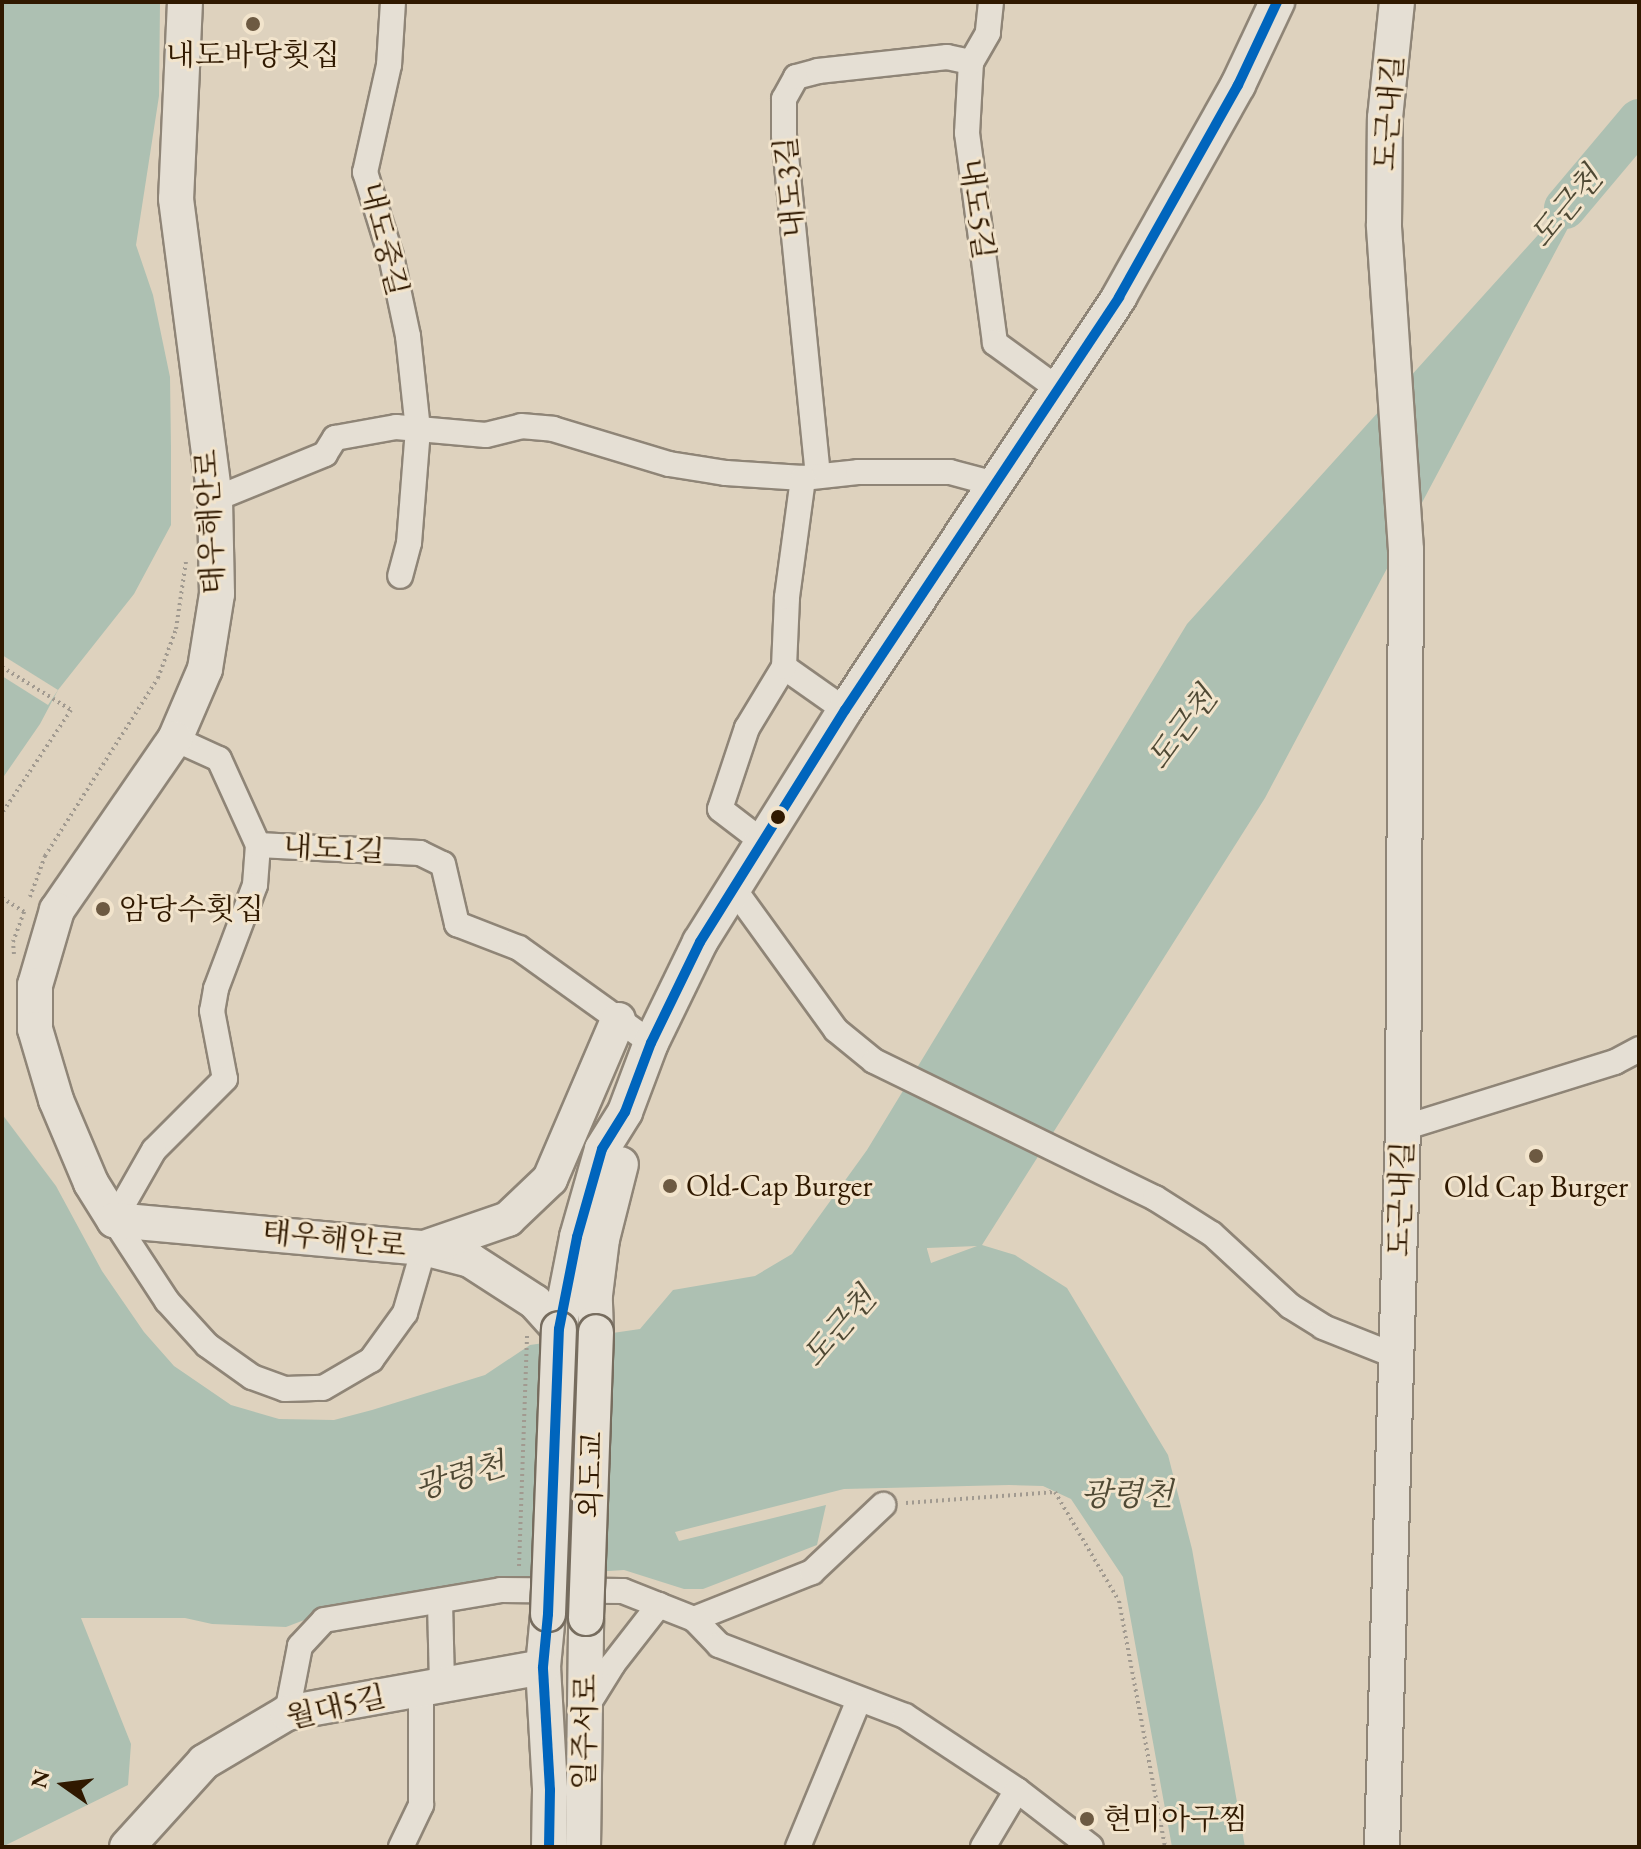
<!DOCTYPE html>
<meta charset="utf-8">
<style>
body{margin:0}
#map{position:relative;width:1641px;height:1849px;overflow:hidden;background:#ded2be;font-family:"EB Garamond","Noto Serif KR",serif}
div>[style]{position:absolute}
.water>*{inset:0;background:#adc0b2}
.pier>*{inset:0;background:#ded2be}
.river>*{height:42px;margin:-21px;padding:0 21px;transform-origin:21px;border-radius:21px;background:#adc0b2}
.path>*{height:4px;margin-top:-2px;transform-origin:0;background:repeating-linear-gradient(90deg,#a19a90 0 2px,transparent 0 6px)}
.roads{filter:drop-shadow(2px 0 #8f8577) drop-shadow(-2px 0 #8f8577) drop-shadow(0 2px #8f8577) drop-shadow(0 -2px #8f8577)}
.street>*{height:24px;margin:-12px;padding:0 12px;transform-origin:12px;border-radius:12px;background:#e5dfd4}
.secondary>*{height:34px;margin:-17px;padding:0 17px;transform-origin:17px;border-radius:17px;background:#e5dfd4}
.bridges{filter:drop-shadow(2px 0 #766c5e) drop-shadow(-2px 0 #766c5e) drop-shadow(0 2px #766c5e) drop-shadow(0 -2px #766c5e)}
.secondary-bridge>*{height:34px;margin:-17px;padding:0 17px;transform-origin:17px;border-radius:17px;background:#e5dfd4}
.bus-1>*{height:10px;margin:-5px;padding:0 5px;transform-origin:5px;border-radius:5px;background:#0065bd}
.dots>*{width:22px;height:22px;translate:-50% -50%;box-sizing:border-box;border:4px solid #f2e4cc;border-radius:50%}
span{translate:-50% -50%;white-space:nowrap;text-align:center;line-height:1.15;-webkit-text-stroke:6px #f2e4cc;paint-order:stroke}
.poi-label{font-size:30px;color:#301900}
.left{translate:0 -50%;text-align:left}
.street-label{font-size:30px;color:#301900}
.water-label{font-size:32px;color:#4f4934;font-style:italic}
.frame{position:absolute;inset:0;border:4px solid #301900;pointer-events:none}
.north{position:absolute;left:24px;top:1745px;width:80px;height:80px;-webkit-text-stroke:6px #f2e4cc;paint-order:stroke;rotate:284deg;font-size:22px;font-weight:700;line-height:32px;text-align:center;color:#301900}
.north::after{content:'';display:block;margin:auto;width:28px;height:36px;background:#301900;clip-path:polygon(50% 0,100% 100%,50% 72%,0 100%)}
</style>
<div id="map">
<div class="water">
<div style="clip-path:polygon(2px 2px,160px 2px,159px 96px,136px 245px,153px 295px,170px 377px,171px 447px,171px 525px,134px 594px,58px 690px,40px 724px,2px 779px)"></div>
<div style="clip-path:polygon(evenodd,1602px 164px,1265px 798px,982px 1245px,1015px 1255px,1067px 1288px,1168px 1455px,1192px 1549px,1245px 1847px,1172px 1847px,1123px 1577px,1071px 1499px,1043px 1486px,1009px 1485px,844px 1489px,675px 1532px,679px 1541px,826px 1505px,817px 1545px,703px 1589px,684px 1589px,624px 1570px,517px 1577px,320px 1614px,286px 1627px,212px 1624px,185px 1618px,81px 1618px,131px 1744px,128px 1785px,2px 1847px,2px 1114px,56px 1186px,102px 1271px,144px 1332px,174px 1366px,231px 1405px,279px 1419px,334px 1420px,372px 1410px,485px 1375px,530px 1345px,640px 1329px,673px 1290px,755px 1276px,792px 1254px,867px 1150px,1187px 624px,1602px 164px,977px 1246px,931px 1263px,927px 1249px,927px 1248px,977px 1246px)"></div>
</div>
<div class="pier">
<div style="clip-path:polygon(2px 655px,58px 690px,48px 705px,2px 676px)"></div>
</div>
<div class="river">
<div style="left:1565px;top:208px;width:115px;rotate:-49.9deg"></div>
</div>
<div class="path">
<div style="left:2px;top:667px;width:81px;rotate:31.9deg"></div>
<div style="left:71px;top:710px;width:124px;rotate:123.8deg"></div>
<div style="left:30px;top:897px;width:44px;rotate:-69.9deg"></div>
<div style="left:45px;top:856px;width:211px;rotate:-57.6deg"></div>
<div style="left:158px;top:678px;width:52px;rotate:-69.8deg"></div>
<div style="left:176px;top:629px;width:69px;rotate:-81.6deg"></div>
<div style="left:2px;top:898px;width:26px;rotate:32deg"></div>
<div style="left:14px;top:954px;width:12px;rotate:-95deg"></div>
<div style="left:13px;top:942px;width:35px;rotate:-70deg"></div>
<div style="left:906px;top:1503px;width:149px;rotate:-4.2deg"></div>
<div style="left:1055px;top:1492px;width:126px;rotate:59.6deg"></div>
<div style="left:1119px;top:1601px;width:250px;rotate:79.4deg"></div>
<div style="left:519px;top:1566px;width:231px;rotate:-88deg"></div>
</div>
<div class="roads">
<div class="street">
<div style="left:393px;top:2px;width:63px;rotate:93.6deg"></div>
<div style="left:389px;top:65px;width:110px;rotate:102.6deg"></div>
<div style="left:365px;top:172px;width:88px;rotate:72.8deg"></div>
<div style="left:391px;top:256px;width:82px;rotate:78deg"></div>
<div style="left:408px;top:336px;width:94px;rotate:83.9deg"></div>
<div style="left:418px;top:429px;width:114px;rotate:94.5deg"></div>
<div style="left:409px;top:543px;width:34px;rotate:105deg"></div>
<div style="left:991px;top:2px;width:31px;rotate:96deg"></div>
<div style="left:988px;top:33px;width:34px;rotate:120deg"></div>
<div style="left:971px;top:62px;width:71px;rotate:93.2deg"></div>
<div style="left:967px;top:133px;width:212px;rotate:82.4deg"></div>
<div style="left:995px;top:343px;width:78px;rotate:36.1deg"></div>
<div style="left:818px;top:476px;width:343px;rotate:-95.7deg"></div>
<div style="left:784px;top:135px;width:36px;rotate:-90deg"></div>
<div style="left:784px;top:99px;width:25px;rotate:-61deg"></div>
<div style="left:796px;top:77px;width:23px;rotate:-15deg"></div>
<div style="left:818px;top:71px;width:130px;rotate:-6.2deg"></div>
<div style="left:947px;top:57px;width:25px;rotate:12deg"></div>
<div style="left:215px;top:499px;width:119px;rotate:-22.2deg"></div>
<div style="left:325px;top:454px;width:19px;rotate:-58deg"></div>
<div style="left:335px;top:438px;width:62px;rotate:-10.2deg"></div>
<div style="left:396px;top:427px;width:90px;rotate:5.1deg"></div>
<div style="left:486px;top:435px;width:36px;rotate:-14deg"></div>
<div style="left:521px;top:426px;width:32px;rotate:5deg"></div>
<div style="left:553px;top:429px;width:121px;rotate:16.8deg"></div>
<div style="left:669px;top:464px;width:58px;rotate:9deg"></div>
<div style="left:726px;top:473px;width:77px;rotate:3.7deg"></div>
<div style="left:803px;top:478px;width:55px;rotate:-6.2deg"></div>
<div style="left:858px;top:472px;width:92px"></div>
<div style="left:950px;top:472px;width:47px;rotate:14.9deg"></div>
<div style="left:784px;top:667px;width:75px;rotate:35.2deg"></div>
<div style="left:175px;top:739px;width:48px;rotate:24.4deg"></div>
<div style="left:219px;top:759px;width:94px;rotate:65.6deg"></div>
<div style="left:258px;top:845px;width:40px;rotate:94.3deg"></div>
<div style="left:255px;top:885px;width:111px;rotate:110.6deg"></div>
<div style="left:216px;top:989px;width:22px;rotate:100deg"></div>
<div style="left:212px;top:1011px;width:69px;rotate:79.2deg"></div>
<div style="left:225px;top:1079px;width:100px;rotate:135deg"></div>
<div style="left:154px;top:1150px;width:81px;rotate:119.7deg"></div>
<div style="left:114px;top:1220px;width:97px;rotate:56.8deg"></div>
<div style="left:167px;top:1301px;width:59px;rotate:47.7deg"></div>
<div style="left:207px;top:1345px;width:55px;rotate:35.4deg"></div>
<div style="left:252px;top:1377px;width:35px;rotate:20deg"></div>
<div style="left:285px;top:1389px;width:38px;rotate:-2deg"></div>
<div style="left:323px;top:1388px;width:56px;rotate:-30.3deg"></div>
<div style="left:371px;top:1360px;width:58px;rotate:-54.1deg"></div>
<div style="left:405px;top:1313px;width:68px;rotate:-73.7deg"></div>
<div style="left:763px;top:842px;width:54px;rotate:-142.5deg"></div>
<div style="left:720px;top:809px;width:85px;rotate:-71.6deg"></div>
<div style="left:747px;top:728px;width:71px;rotate:-58.8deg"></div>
<div style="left:784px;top:667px;width:70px;rotate:-87.5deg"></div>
<div style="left:787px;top:597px;width:120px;rotate:-82.3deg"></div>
<div style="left:258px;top:845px;width:162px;rotate:2.8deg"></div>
<div style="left:420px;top:853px;width:25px;rotate:26deg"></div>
<div style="left:443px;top:864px;width:62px;rotate:76.9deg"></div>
<div style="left:457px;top:924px;width:66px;rotate:21.2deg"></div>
<div style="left:519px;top:948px;width:163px;rotate:35.7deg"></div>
<div style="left:734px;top:889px;width:174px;rotate:54.1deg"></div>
<div style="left:836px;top:1030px;width:49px;rotate:39.2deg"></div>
<div style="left:874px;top:1061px;width:313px;rotate:26deg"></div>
<div style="left:1155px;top:1198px;width:67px;rotate:32.3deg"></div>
<div style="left:1212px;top:1234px;width:106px;rotate:42.7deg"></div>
<div style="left:1290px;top:1306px;width:39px;rotate:32deg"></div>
<div style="left:1323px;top:1327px;width:79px;rotate:21.7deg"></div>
<div style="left:1403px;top:1128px;width:222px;rotate:-17.3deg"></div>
<div style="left:1615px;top:1062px;width:27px;rotate:-28deg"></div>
<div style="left:440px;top:1602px;width:82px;rotate:88.6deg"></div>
<div style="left:694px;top:1619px;width:127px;rotate:-21.7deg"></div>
<div style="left:812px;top:1572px;width:98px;rotate:-43.3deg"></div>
<div style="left:587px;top:1706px;width:49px;rotate:-58.2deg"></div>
<div style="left:613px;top:1664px;width:75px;rotate:-52.1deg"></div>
<div style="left:287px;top:1713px;width:68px;rotate:-79deg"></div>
<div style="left:300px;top:1646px;width:35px;rotate:-47deg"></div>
<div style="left:324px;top:1620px;width:180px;rotate:-9.6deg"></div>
<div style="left:501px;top:1590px;width:122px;rotate:0.5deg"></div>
<div style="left:623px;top:1591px;width:76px;rotate:21.5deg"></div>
<div style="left:694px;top:1619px;width:36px;rotate:46deg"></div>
<div style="left:719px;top:1645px;width:199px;rotate:20.9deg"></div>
<div style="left:905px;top:1716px;width:134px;rotate:33.5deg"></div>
<div style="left:1017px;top:1790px;width:93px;rotate:37.6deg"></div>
<div style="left:401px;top:1847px;width:47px;rotate:-64.5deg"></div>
<div style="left:421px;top:1805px;width:117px;rotate:-90deg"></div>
<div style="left:798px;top:1847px;width:159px;rotate:-67.5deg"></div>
<div style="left:983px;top:1847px;width:66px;rotate:-59.2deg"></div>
</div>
<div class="secondary">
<div style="left:185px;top:2px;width:197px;rotate:92.6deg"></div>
<div style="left:176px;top:199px;width:303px;rotate:82.6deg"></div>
<div style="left:215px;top:499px;width:95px;rotate:88.8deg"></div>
<div style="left:217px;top:594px;width:76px;rotate:99.1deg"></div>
<div style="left:205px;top:669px;width:76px;rotate:113.2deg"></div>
<div style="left:175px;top:739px;width:208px;rotate:124.6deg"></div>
<div style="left:57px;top:910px;width:78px;rotate:106.3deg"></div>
<div style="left:35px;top:985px;width:44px;rotate:90deg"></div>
<div style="left:35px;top:1029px;width:74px;rotate:73.5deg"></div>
<div style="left:56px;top:1100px;width:90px;rotate:67.1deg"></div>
<div style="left:91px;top:1183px;width:44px;rotate:58.1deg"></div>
<div style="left:114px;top:1220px;width:311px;rotate:5.2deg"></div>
<div style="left:424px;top:1248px;width:48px;rotate:14.6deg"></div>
<div style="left:470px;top:1260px;width:77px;rotate:32.9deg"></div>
<div style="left:535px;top:1302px;width:36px;rotate:48deg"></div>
<div style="left:424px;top:1248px;width:89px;rotate:-19deg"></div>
<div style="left:508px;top:1219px;width:58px;rotate:-43.6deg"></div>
<div style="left:550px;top:1179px;width:173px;rotate:-66.8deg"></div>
<div style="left:559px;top:1329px;width:94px;rotate:-78.9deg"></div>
<div style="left:577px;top:1237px;width:91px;rotate:-74.1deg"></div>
<div style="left:602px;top:1149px;width:44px;rotate:-58.1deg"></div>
<div style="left:625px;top:1112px;width:74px;rotate:-69.4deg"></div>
<div style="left:651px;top:1043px;width:112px;rotate:-64.1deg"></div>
<div style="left:700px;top:942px;width:274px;rotate:-58deg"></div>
<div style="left:845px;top:710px;width:496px;rotate:-56.4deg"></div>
<div style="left:1119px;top:297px;width:243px;rotate:-60.7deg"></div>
<div style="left:1238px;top:85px;width:92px;rotate:-64.8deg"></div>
<div style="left:596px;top:1332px;width:37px;rotate:-92deg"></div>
<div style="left:595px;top:1295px;width:56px;rotate:-82.9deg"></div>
<div style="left:602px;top:1239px;width:77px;rotate:-75.8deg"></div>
<div style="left:548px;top:1614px;width:53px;rotate:95.4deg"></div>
<div style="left:543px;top:1667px;width:123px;rotate:86.7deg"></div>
<div style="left:550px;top:1790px;width:57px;rotate:91deg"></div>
<div style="left:127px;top:1847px;width:115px;rotate:-47.8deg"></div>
<div style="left:204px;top:1762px;width:96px;rotate:-30.6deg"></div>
<div style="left:287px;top:1713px;width:260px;rotate:-10.2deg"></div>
<div style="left:583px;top:1847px;width:229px;rotate:-89.2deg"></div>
<div style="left:1382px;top:1847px;width:719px;rotate:-88.33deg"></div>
<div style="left:1403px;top:1128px;width:578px;rotate:-89.7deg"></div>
<div style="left:1406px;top:550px;width:326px;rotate:-93.9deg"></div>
<div style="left:1384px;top:225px;width:107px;rotate:-89.5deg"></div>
<div style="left:1385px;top:118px;width:117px;rotate:-84.1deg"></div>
</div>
</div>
<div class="bridges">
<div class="secondary-bridge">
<div style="left:548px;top:1614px;width:285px;rotate:-87.8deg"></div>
<div style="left:586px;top:1618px;width:286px;rotate:-88deg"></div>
</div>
</div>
<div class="bus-1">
<div style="left:549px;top:1847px;width:57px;rotate:-89deg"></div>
<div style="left:550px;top:1790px;width:123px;rotate:-93.3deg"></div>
<div style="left:543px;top:1667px;width:53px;rotate:-84.6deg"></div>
<div style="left:548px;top:1614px;width:285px;rotate:-87.8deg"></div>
<div style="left:559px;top:1329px;width:94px;rotate:-78.9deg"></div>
<div style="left:577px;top:1237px;width:91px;rotate:-74.1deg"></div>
<div style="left:602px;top:1149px;width:44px;rotate:-58.1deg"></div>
<div style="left:625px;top:1112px;width:74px;rotate:-69.4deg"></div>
<div style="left:651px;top:1043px;width:112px;rotate:-64.1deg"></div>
<div style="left:700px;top:942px;width:274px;rotate:-58deg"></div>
<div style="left:845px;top:710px;width:496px;rotate:-56.4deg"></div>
<div style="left:1119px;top:297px;width:243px;rotate:-60.7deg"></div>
<div style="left:1238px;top:85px;width:92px;rotate:-64.8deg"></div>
</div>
<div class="dots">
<div style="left:253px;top:24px;background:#6d5a42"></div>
<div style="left:778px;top:817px;background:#301900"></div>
<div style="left:103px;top:909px;background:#6d5a42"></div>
<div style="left:1536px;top:1156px;background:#6d5a42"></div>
<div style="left:670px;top:1186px;background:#6d5a42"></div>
<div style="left:1087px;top:1819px;background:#6d5a42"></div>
</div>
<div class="poi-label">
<span style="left:253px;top:55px">내도바당횟집</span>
<span class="left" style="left:119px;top:909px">암당수횟집</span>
<span class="left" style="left:686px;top:1186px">Old-Cap Burger</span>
<span style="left:1536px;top:1187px">Old Cap Burger</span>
<span class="left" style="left:1103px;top:1819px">현미아구찜</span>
</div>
<div class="street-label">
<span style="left:1389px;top:113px;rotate:-86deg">도근내길</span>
<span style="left:790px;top:187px;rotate:-95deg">내도3길</span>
<span style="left:977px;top:209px;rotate:82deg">내도5길</span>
<span style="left:384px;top:239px;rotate:76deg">내도중길</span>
<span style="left:210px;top:522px;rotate:-93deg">태우해안로</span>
<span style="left:334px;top:849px;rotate:3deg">내도1길</span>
<span style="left:1401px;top:1199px;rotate:-88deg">도근내길</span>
<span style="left:334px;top:1239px;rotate:6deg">태우해안로</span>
<span style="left:591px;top:1475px;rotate:-88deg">외도교</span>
<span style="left:336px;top:1707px;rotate:-13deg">월대5길</span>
<span style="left:585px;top:1732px;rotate:-89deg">일주서로</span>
</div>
<div class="water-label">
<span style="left:1566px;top:207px;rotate:-50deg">도근천</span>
<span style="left:1182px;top:728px;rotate:-53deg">도근천</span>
<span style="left:839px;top:1327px;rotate:-49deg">도근천</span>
<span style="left:460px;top:1476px;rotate:-16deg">광령천</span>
<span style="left:1127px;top:1494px">광령천</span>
</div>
<div class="frame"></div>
<div class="north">N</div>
</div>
